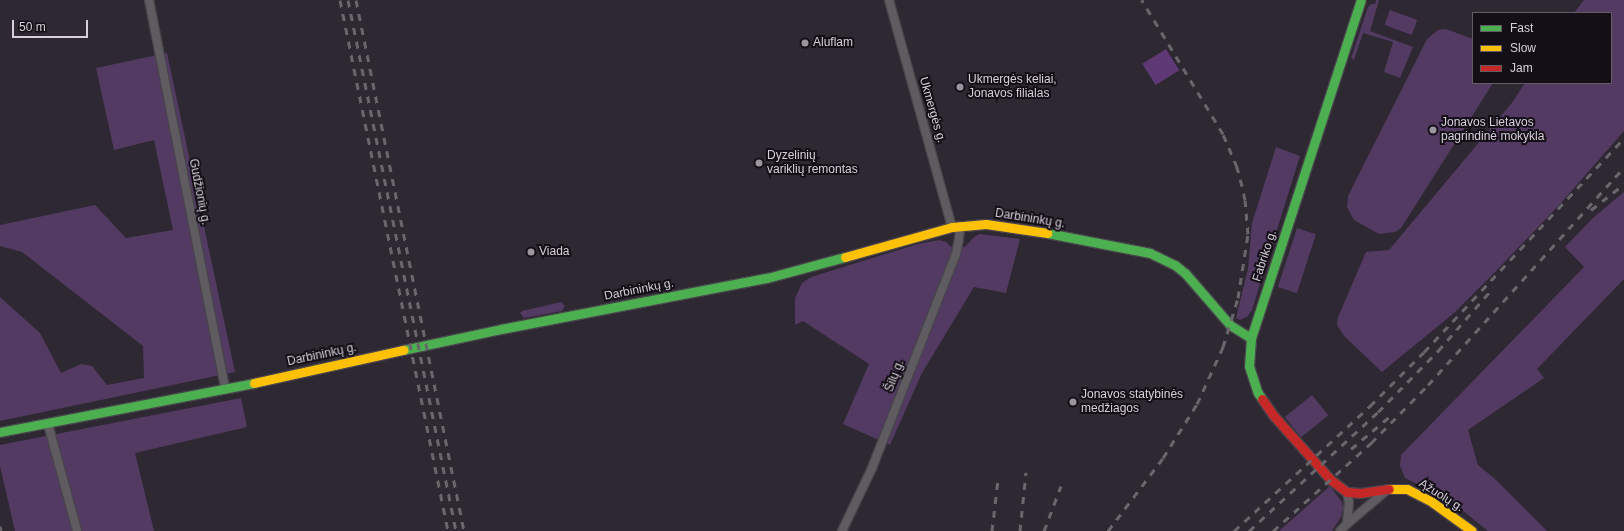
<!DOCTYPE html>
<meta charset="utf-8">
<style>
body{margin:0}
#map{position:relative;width:1624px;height:531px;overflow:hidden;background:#2d2831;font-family:Arial,sans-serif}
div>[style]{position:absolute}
.green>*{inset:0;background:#533a63;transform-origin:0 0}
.water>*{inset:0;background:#5f3975;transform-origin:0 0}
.roads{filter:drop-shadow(1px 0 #48444c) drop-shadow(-1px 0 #48444c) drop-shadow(0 1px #48444c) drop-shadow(0 -1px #48444c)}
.street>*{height:8px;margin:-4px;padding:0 4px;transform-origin:4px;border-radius:4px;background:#5e5c60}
.fast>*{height:9px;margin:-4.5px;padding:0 4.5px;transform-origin:4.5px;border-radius:4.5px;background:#4caf50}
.slow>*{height:9px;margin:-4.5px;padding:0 4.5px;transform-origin:4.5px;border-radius:4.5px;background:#ffc107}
.jam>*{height:9px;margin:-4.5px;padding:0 4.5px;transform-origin:4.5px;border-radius:4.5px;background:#c62828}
.rail>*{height:3px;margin-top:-1.5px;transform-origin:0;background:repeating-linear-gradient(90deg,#69676b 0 7px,transparent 0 14px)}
.dots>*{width:11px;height:11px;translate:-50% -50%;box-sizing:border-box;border:2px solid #140f17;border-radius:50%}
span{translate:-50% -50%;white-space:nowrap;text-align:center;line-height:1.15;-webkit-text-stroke:4px #140f17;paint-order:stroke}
.poi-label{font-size:12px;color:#d7d0dc}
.left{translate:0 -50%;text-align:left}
.street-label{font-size:12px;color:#d7d0dc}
.legend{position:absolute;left:1472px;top:12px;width:140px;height:72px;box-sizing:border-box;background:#140f17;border:1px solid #625c66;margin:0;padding:5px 7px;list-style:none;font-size:12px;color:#d7d0dc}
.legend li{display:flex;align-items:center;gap:8px;height:20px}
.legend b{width:20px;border:1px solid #625c66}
.scale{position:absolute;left:12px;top:20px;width:76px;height:18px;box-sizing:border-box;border:2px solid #d7d0dc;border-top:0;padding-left:5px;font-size:12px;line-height:14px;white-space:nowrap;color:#d7d0dc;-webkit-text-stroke:3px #140f17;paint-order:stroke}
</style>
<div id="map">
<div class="green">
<div style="clip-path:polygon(1376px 0,1379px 0,1370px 31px,1413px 47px,1400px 78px,1384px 72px,1393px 42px,1363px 33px,1354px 60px,1351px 58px,1368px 7px,1371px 4px,1375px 4px)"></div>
<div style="clip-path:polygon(1584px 0,1624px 0,1624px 131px,1560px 204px,1495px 272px,1454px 313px,1382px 372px,1344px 336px,1337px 325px,1338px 317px,1366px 252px,1389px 250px,1511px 104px,1525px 83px,1611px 83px,1611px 13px,1574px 13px)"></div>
<div style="left:1390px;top:10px;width:29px;height:16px;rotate:20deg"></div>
<div style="clip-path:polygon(1446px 29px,1473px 39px,1473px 83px,1493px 83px,1401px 228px,1395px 232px,1379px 234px,1354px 220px,1347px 207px,1348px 196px,1427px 39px,1438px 30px)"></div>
<div style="clip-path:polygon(167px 53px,235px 372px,0 421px,0 297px,40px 333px,61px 373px,81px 364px,92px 366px,107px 385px,144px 378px,143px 346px,22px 252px,0 246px,0 225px,95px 205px,126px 238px,173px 230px,154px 140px,114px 150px,96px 68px)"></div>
<div style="clip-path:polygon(1276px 147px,1300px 156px,1252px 310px,1248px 316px,1240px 320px,1236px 318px,1248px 269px,1252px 223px)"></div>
<div style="clip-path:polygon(1624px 192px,1624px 279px,1537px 369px,1544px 378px,1468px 430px,1478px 465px,1495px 479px,1547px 531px,1488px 531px,1452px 502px,1405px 478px,1400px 466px,1401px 455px,1584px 267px,1565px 247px,1594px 217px)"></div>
<div style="left:1297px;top:228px;width:20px;height:62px;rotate:18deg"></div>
<div style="clip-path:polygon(979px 234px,1020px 239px,1006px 293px,974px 287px,922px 373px,890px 445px,843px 424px,869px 364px,803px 321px,795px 325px,795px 298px,802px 283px,811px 277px,918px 244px,939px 240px,946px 242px,951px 247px,965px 247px,973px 238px)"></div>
<div style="clip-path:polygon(561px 302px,565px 306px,562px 311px,524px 318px,520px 313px,522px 311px)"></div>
<div style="left:1312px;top:395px;width:26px;height:35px;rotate:51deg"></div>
<div style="clip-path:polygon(241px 398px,247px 427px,135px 453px,154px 531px,15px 531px,0 466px,0 445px)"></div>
<div style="clip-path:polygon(1330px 486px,1342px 502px,1343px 509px,1341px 517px,1332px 531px,1279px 531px)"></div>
</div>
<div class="water">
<div style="left:1166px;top:49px;width:25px;height:28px;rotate:58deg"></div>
</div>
<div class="roads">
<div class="street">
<div style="left:149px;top:0;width:396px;rotate:78.9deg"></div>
<div style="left:889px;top:0;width:236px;rotate:74.5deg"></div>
<div style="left:48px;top:424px;width:111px;rotate:74.8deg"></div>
<div style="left:1347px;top:524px;width:52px;rotate:-40.4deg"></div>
<div style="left:842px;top:531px;width:70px;rotate:-64.5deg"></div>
<div style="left:872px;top:468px;width:230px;rotate:-68.6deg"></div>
<div style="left:956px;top:254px;width:15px;rotate:-79deg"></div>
<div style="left:959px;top:239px;width:13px;rotate:-86deg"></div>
<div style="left:1340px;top:531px;width:10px;rotate:-45deg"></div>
<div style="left:1347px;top:524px;width:21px;rotate:-85deg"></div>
<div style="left:1349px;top:503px;width:11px;rotate:-100deg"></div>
</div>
<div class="fast">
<div style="left:1047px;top:233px;width:105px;rotate:11deg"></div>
<div style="left:1150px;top:253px;width:28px;rotate:26deg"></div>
<div style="left:1175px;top:265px;width:13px;rotate:39deg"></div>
<div style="left:1185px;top:273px;width:69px;rotate:49.1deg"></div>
<div style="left:1230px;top:325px;width:25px;rotate:32deg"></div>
<div style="left:1251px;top:338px;width:28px;rotate:94deg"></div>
<div style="left:1249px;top:366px;width:28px;rotate:72deg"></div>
<div style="left:1258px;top:393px;width:7px;rotate:56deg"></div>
<div style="left:1251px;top:338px;width:355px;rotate:-72deg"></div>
<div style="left:403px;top:350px;width:100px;rotate:-12.1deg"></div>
<div style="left:501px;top:329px;width:271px;rotate:-10.9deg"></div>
<div style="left:767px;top:278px;width:81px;rotate:-15.1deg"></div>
<div style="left:0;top:432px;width:259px;rotate:-10.9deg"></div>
</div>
<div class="slow">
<div style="left:845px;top:257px;width:111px;rotate:-15.7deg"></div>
<div style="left:952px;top:227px;width:34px;rotate:-5deg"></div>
<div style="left:986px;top:224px;width:62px;rotate:8.4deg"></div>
<div style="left:254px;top:383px;width:153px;rotate:-12.5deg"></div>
<div style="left:1389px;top:489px;width:18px"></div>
<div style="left:1407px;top:489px;width:28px;rotate:27deg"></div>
<div style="left:1432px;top:502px;width:49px;rotate:35.9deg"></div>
</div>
<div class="jam">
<div style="left:1262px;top:399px;width:19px;rotate:55deg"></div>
<div style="left:1273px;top:415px;width:87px;rotate:48.3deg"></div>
<div style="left:1331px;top:480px;width:20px;rotate:37deg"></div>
<div style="left:1347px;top:492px;width:13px;rotate:4deg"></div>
<div style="left:1360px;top:493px;width:29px;rotate:-8deg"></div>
</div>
</div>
<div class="rail">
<div style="left:340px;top:0;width:542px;rotate:78.5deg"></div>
<div style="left:348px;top:0;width:542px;rotate:78.5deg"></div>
<div style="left:356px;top:0;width:542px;rotate:78.5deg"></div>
<div style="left:1591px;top:210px;width:42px;rotate:-38.2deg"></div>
<div style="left:1351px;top:449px;width:50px;rotate:-40.1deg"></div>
<div style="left:0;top:526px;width:5px;rotate:79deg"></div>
<div style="left:992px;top:531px;width:52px;rotate:-83.4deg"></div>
<div style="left:1020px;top:531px;width:59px;rotate:-84.2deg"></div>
<div style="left:1044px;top:531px;width:48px;rotate:-69.3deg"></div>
<div style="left:1108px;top:531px;width:91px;rotate:-53deg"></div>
<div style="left:1163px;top:458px;width:64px;rotate:-57.8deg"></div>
<div style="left:1197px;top:404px;width:63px;rotate:-65.5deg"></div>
<div style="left:1223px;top:347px;width:51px;rotate:-73deg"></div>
<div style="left:1238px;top:298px;width:65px;rotate:-81.1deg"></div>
<div style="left:1248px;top:234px;width:34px;rotate:-95deg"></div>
<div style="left:1245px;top:200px;width:14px;rotate:-102deg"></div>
<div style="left:1242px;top:186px;width:20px;rotate:-105deg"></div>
<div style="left:1237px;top:167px;width:36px;rotate:-113deg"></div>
<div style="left:1223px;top:134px;width:157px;rotate:-121.2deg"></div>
<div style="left:1234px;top:531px;width:185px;rotate:-42.6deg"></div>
<div style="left:1370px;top:406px;width:76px;rotate:-45deg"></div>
<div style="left:1424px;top:352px;width:293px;rotate:-46.9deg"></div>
<div style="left:1249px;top:531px;width:176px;rotate:-42.7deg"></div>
<div style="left:1378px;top:412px;width:86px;rotate:-45.5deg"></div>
<div style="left:1438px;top:351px;width:84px;rotate:-48.9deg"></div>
<div style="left:1273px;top:531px;width:132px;rotate:-41.9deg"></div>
<div style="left:1371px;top:443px;width:81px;rotate:-45.5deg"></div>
<div style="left:1428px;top:385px;width:293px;rotate:-48deg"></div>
</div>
<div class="dots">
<div style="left:805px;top:43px;background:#9c95a0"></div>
<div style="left:960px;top:87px;background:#9c95a0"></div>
<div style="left:1433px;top:130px;background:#9c95a0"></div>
<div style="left:759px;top:163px;background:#9c95a0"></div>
<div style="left:531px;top:252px;background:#9c95a0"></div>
<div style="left:1073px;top:402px;background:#9c95a0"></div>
</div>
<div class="poi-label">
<span class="left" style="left:813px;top:43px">Aluflam</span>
<span class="left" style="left:968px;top:87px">Ukmergės keliai,<br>Jonavos filialas</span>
<span class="left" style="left:1441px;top:130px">Jonavos Lietavos<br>pagrindinė mokykla</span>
<span class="left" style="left:767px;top:163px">Dyzelinių<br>variklių remontas</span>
<span class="left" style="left:539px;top:252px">Viada</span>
<span class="left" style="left:1081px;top:402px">Jonavos statybinės<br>medžiagos</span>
</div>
<div class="street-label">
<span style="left:932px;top:110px;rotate:74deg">Ukmergės g.</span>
<span style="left:199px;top:192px;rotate:79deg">Gudžionių g.</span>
<span style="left:1030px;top:219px;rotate:9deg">Darbininkų g.</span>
<span style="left:1265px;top:256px;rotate:-72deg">Fabriko g.</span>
<span style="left:639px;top:290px;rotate:-11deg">Darbininkų g.</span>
<span style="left:322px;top:355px;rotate:-12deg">Darbininkų g.</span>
<span style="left:895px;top:376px;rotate:-69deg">Šilų g.</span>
<span style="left:1441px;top:496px;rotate:32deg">Ąžuolų g.</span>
</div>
<ul class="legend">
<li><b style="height:5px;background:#4caf50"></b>Fast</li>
<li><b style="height:5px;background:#ffc107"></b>Slow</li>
<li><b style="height:5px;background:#c62828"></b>Jam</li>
</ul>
<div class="scale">50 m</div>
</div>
